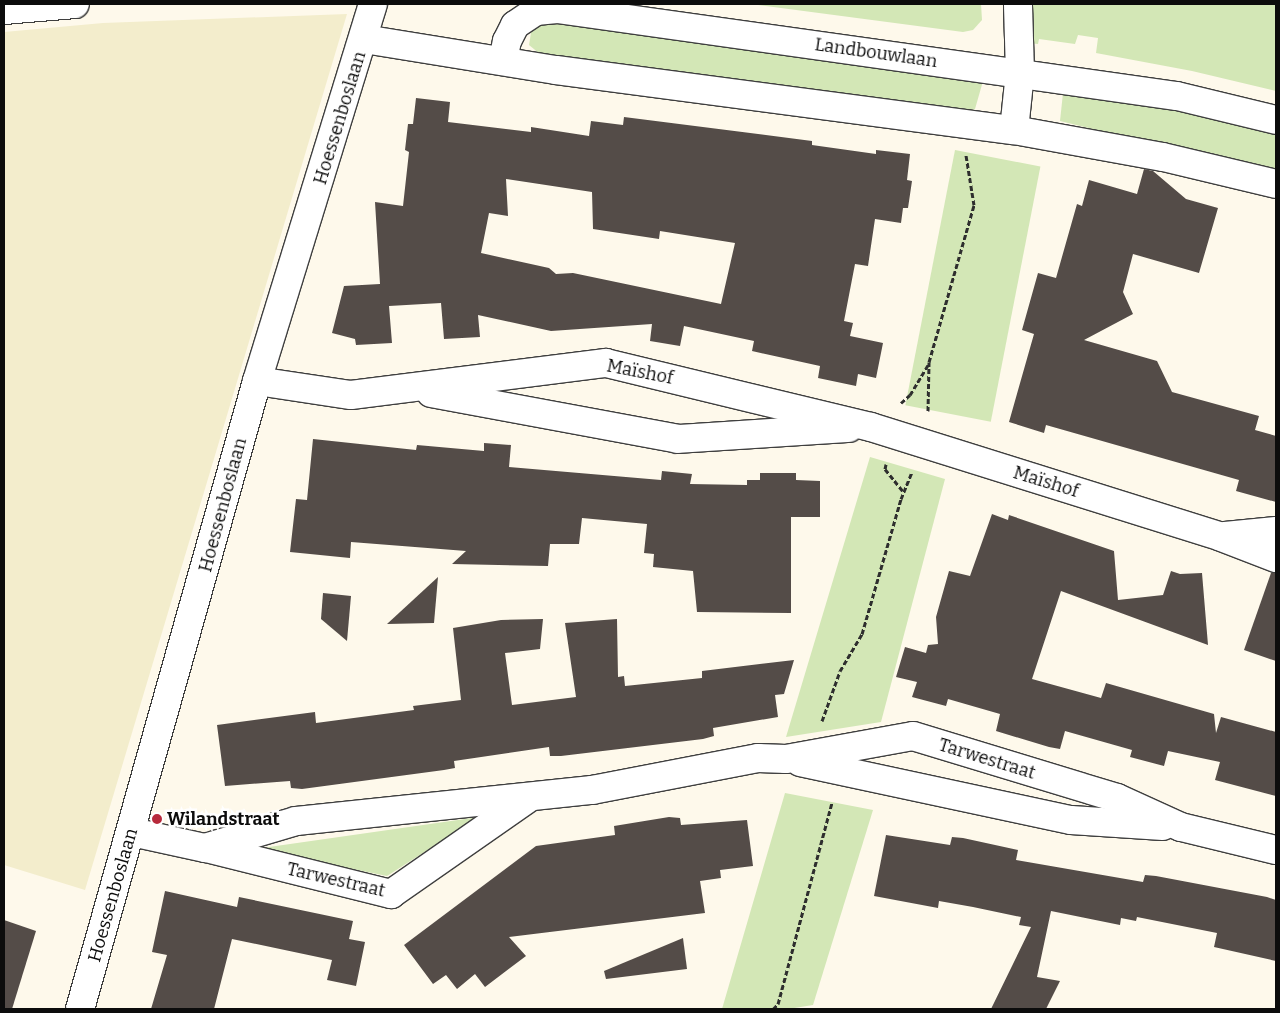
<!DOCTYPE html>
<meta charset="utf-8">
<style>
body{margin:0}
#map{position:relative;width:1280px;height:1013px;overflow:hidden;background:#fef9eb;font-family:Bitter,serif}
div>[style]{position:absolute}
.farmland>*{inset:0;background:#f3edcc}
.green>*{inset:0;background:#d3e7b6;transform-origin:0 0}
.building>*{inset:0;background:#544c48}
.path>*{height:3px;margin-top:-1.5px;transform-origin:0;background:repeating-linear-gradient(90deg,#2e2e2e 0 5px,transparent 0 7.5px)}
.roads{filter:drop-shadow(1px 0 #3f3f3f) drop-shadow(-1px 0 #3f3f3f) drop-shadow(0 1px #3f3f3f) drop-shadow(0 -1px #3f3f3f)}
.minor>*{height:28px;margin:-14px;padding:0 14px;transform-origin:14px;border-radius:14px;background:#fff}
.dots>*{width:14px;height:14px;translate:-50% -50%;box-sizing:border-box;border:2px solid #fff;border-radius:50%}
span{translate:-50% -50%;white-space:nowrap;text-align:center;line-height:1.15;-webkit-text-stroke:5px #fff;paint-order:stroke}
.street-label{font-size:18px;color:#0c0c0c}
.poi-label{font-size:18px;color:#0c0c0c;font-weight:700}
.left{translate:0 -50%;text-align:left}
.frame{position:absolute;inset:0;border:5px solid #0c0c0c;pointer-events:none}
</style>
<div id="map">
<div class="farmland">
<div style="clip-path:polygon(347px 14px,85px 890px,4px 865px,4px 32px,103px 23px)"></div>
</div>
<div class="green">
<div style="clip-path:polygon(750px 4px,981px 4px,982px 20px,973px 30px,963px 32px)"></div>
<div style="clip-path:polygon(1028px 4px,1276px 4px,1276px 91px,1192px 71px,1096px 53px,1098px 38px,1078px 35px,1075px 44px,1039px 39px,1038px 44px,1028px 43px)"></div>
<div style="clip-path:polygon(559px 18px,983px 81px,975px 109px,964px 112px,540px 54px,529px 45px,532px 27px)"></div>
<div style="clip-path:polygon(1063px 93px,1174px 104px,1276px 133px,1276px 174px,1060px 121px)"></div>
<div style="left:955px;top:150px;width:87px;height:260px;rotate:11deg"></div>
<div style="clip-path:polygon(870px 457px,945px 479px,881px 722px,786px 737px)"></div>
<div style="clip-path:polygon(785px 793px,873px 810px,813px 1005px,788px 1009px,722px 1009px)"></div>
<div style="clip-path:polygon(479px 817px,387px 876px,255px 849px)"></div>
</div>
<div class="building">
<div style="clip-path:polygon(evenodd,416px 98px,450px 102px,448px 122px,531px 132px,531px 127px,589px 136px,591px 121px,623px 125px,624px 117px,812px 141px,812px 145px,876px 154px,876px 150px,910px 154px,907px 180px,912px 181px,908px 208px,903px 208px,901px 223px,875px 219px,868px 266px,855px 264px,844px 321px,853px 323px,850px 336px,883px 343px,876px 378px,858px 374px,856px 386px,818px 378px,820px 366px,752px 351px,754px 341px,684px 326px,680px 346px,650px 341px,652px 324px,551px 331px,478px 315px,480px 337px,444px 339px,441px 303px,389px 306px,392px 343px,356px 345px,355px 339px,332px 333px,344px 286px,380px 284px,375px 202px,403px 206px,409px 152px,405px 150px,408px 124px,413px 124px,416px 98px,506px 179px,592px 192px,593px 229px,659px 239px,660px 231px,735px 243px,721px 304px,573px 273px,556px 274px,549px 268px,481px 253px,489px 213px,508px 216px,506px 179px)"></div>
<div style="clip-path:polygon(1144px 169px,1153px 171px,1186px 199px,1218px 208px,1199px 273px,1133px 254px,1123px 292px,1133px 314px,1084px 340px,1157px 361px,1172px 392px,1259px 416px,1255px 430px,1276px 436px,1276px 502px,1236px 491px,1239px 480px,1046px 425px,1044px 433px,1009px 422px,1034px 334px,1022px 330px,1038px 273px,1056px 278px,1077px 204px,1082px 206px,1089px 180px,1137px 194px)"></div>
<div style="clip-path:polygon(313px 439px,416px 450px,417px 445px,484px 451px,484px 443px,511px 445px,509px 467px,661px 480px,662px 471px,692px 474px,690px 484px,747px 485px,747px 480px,760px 480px,760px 473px,796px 473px,796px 480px,820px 481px,820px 517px,791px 517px,791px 613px,697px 612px,693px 571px,653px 567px,654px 554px,644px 553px,647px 524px,582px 518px,579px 544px,550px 544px,548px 566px,452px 564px,466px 551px,351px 542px,350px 558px,290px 552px,296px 499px,307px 500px)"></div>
<div style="clip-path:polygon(992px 514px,1008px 520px,1009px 515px,1114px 551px,1118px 600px,1163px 595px,1171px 571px,1180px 574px,1202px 573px,1208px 645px,1061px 591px,1032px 679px,1101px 698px,1106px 683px,1214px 714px,1216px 733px,1221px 717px,1276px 732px,1276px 796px,1215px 780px,1220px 762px,1168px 751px,1164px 766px,1130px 757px,1132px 750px,1065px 731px,1060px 749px,1049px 747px,996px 731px,1000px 714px,948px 699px,946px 706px,912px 697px,917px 682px,896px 677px,905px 647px,926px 653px,928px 645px,938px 644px,936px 617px,949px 571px,970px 576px)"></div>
<div style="clip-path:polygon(1271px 573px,1276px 573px,1276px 661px,1244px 650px)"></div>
<div style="clip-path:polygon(438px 577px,434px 623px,387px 624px)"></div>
<div style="clip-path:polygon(323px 593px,351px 596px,347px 641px,321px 619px)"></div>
<div style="clip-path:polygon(543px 619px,540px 649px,505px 653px,512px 705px,576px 697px,565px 623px,617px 619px,618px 677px,624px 676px,625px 686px,702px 678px,702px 671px,794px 660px,784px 694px,775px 695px,778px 717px,713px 728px,714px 736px,703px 739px,561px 756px,550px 756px,549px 747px,454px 761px,455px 768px,444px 770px,302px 789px,291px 788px,290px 781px,225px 786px,217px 725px,315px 712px,316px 723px,414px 710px,413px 706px,461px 700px,453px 628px,501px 620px)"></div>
<div style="clip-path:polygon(669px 817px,680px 818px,681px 825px,747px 820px,753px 866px,720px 870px,721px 878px,700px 881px,705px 913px,509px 937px,526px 956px,485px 987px,475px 974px,457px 989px,446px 975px,433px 984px,404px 945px,536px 846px,615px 835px,614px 826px)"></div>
<div style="clip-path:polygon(886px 835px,950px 845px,952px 837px,963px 838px,1018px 850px,1016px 860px,1143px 882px,1145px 875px,1156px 876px,1267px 897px,1276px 900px,1276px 961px,1214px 947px,1217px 933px,1137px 917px,1136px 921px,1121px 918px,1120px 925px,1051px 911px,1037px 977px,1060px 981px,1046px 1009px,991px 1009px,1031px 927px,1019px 925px,1021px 917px,973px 907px,939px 901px,938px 908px,874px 896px)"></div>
<div style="clip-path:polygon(165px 891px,237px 907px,239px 897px,353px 921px,349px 939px,365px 942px,356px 986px,327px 980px,332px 960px,232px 939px,214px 1009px,151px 1009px,167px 955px,152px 952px)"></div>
<div style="clip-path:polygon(4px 920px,36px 931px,12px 1009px,4px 1009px)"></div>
<div style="clip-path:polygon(683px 938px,687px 969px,606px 979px,604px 971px)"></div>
</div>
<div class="path">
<div style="left:901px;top:403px;width:12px;rotate:-42deg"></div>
<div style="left:910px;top:395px;width:37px;rotate:-59deg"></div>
<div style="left:928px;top:411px;width:49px;rotate:-88.8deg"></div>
<div style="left:929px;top:362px;width:163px;rotate:-74deg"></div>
<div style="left:974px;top:205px;width:51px;rotate:-99.1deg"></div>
<div style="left:886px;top:464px;width:5px;rotate:101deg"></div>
<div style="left:885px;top:469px;width:28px;rotate:51deg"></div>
<div style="left:822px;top:721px;width:53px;rotate:-70.2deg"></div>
<div style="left:840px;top:671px;width:43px;rotate:-59.3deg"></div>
<div style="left:862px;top:634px;width:141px;rotate:-73.9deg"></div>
<div style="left:901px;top:499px;width:29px;rotate:-68deg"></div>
<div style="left:773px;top:1009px;width:7px;rotate:-45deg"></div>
<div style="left:778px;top:1004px;width:209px;rotate:-75deg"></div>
</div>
<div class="roads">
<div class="minor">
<div style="left:4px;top:10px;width:71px;rotate:-4.8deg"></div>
<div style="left:364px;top:39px;width:194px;rotate:9.2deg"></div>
<div style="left:556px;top:70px;width:462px;rotate:7.5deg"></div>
<div style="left:1014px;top:130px;width:151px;rotate:10.3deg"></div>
<div style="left:1163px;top:157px;width:116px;rotate:13.4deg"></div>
<div style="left:503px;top:61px;width:20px;rotate:-79deg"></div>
<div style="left:507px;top:41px;width:18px;rotate:-63deg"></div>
<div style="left:515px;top:25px;width:25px;rotate:-34deg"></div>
<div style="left:536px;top:11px;width:21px;rotate:-5deg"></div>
<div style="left:557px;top:9px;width:626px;rotate:7.99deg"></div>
<div style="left:1177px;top:96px;width:102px;rotate:13.6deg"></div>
<div style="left:1014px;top:130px;width:57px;rotate:-84deg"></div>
<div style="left:1020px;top:73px;width:69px;rotate:-91.7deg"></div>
<div style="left:257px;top:381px;width:95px;rotate:8.5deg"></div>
<div style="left:351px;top:395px;width:257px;rotate:-7.2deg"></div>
<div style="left:606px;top:363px;width:273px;rotate:13.6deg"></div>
<div style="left:871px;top:427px;width:367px;rotate:17.4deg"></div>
<div style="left:1221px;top:537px;width:59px;rotate:20.9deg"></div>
<div style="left:431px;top:393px;width:251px;rotate:10.5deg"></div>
<div style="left:678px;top:439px;width:171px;rotate:-3.7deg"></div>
<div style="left:1225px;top:536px;width:51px;rotate:-5.6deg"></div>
<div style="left:800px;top:762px;width:277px;rotate:12.1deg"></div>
<div style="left:1071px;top:820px;width:92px;rotate:3.7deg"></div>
<div style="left:132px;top:832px;width:75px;rotate:12.4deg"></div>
<div style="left:205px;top:848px;width:95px;rotate:-16.5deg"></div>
<div style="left:296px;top:821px;width:298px;rotate:-6deg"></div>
<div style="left:592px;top:790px;width:169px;rotate:-10.9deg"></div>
<div style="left:758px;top:758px;width:28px;rotate:2deg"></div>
<div style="left:786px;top:759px;width:129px;rotate:-10.3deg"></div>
<div style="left:913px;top:736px;width:213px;rotate:16.9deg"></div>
<div style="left:1117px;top:798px;width:70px;rotate:24.4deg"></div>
<div style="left:1181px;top:827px;width:98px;rotate:13.6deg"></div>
<div style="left:206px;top:848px;width:191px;rotate:14deg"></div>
<div style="left:391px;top:894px;width:166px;rotate:-34.9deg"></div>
<div style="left:80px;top:1009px;width:652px;rotate:-74.26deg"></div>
<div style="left:257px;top:381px;width:394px;rotate:-72.9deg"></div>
</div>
</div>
<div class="dots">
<div style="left:157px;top:819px;background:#b7293b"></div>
</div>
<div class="street-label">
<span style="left:876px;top:53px;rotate:8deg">Landbouwlaan</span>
<span style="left:340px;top:118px;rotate:-73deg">Hoessenboslaan</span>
<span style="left:640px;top:372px;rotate:11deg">Maïshof</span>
<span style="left:1046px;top:482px;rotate:17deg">Maïshof</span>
<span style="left:223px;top:505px;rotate:-75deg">Hoessenboslaan</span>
<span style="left:987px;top:759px;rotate:17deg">Tarwestraat</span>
<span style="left:336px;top:880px;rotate:13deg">Tarwestraat</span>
<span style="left:113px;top:895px;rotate:-74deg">Hoessenboslaan</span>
</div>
<div class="poi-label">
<span class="left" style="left:167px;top:819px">Wilandstraat</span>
</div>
<div class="frame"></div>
</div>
